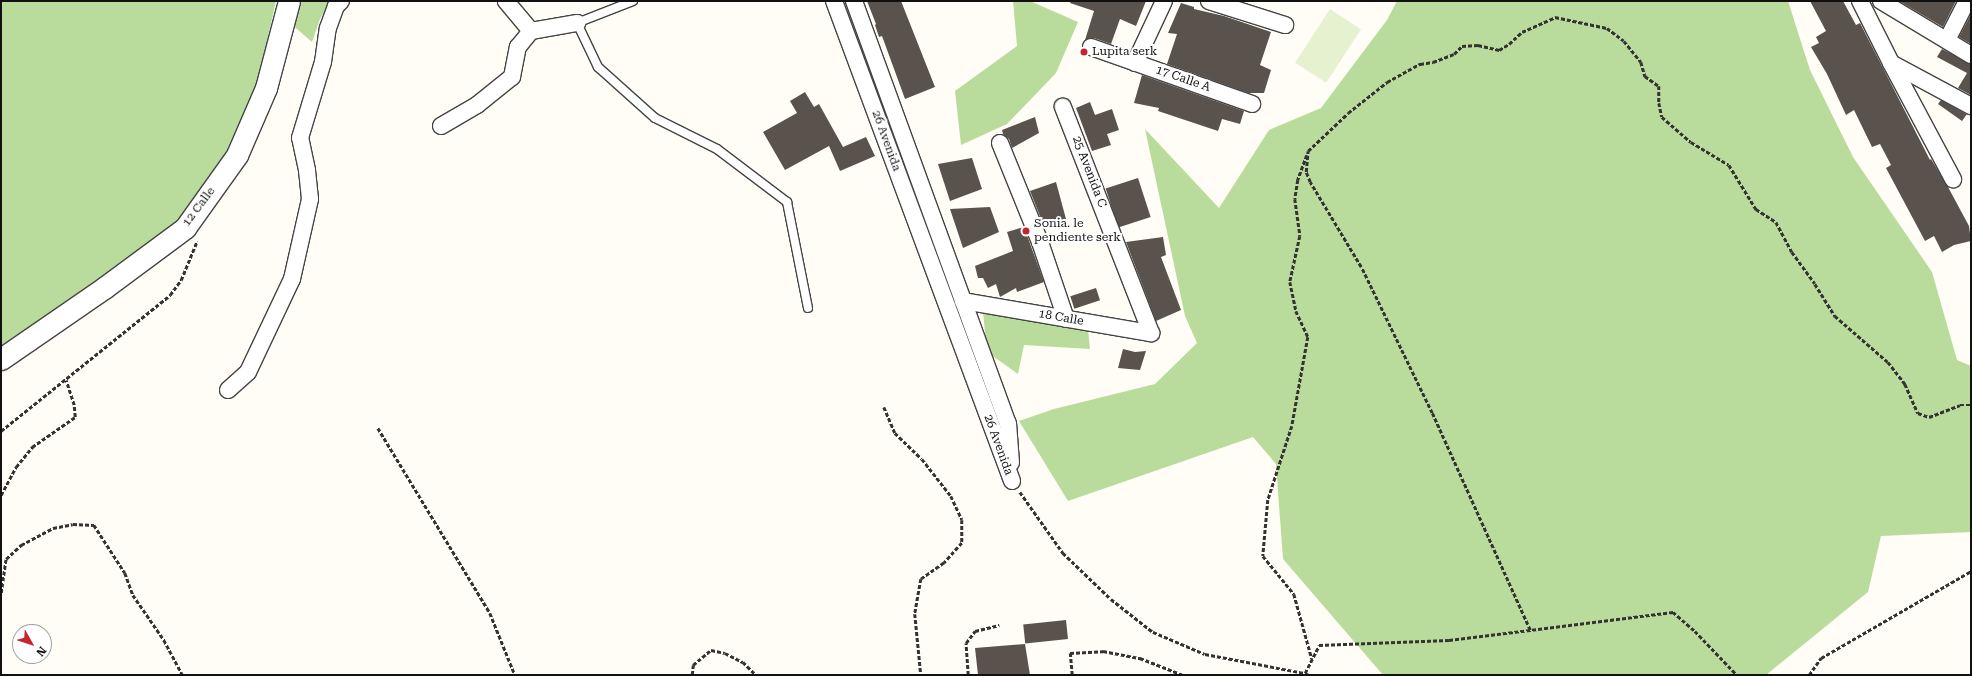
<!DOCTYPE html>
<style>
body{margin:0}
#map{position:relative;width:1972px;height:676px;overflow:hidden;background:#fffdf5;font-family:"Roboto Serif",serif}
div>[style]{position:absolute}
.forest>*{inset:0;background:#b9dc9c}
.pitch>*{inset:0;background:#e6f2cf;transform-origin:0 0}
.building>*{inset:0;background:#5a524d;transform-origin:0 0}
.path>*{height:2.5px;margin-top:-1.25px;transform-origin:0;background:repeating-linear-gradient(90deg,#333 0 4px,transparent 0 6px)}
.roads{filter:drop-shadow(1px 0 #444) drop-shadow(-1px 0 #444) drop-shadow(0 1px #444) drop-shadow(0 -1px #444)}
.service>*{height:8px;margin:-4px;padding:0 4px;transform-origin:4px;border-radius:4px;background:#fff}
.minor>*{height:16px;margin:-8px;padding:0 8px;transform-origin:8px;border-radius:8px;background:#fff}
.tertiary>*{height:21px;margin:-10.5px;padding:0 10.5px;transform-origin:10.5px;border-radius:10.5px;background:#fff}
.dots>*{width:11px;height:11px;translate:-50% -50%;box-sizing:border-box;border:2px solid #fff;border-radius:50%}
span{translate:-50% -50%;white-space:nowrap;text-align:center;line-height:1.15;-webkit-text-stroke:4px #fff;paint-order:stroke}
.poi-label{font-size:12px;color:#111}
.left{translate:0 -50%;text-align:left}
.street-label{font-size:12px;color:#111}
.frame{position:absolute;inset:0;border:2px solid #111;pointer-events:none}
.north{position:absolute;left:12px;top:624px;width:40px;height:40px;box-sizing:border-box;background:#fff;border:1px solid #a0a0a0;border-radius:50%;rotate:129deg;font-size:11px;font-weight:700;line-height:16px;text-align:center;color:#111}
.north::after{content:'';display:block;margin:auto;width:14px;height:18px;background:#c4262e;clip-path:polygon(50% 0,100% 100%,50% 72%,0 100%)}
</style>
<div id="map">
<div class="forest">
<div style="clip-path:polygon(1px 1px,276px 1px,255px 96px,231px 146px,176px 226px,1px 353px)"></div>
<div style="clip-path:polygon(296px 1px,330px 1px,320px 19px,312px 42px,290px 23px)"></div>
<div style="clip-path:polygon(1013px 1px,1030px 1px,1078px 22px,1056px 73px,1007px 124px,961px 145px,955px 91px,1017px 46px)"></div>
<div style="clip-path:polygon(1397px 1px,1788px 1px,1810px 70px,1853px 157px,1932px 272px,1957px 360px,1971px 366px,1971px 532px,1881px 536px,1868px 592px,1766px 675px,1383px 675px,1283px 559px,1276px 464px,1253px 437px,1068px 501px,1019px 421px,1054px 409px,1155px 384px,1197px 343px,1185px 316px,1145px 129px,1219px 208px,1269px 130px,1321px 108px,1387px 20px)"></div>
<div style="clip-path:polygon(983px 312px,1088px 329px,1090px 349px,1024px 345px,1018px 374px,987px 352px)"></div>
</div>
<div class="pitch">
<div style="left:1330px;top:9px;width:37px;height:64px;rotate:33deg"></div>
</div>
<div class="building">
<div style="clip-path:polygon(867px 1px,901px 1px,935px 87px,905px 99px,882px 36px,879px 37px,875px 25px,876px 24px)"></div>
<div style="clip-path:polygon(1071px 1px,1146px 1px,1136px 26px,1120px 19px,1111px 44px,1094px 38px,1085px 40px,1094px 11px,1070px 3px)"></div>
<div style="clip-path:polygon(1810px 1px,1843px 1px,1856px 25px,1860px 23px,1930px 160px,1931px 159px,1948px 187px,1969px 226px,1971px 241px,1954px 245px,1942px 252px,1934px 236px,1925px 241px,1886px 168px,1891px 165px,1880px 144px,1872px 147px,1854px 110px,1846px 115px,1827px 74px,1811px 47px,1819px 43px,1816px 37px,1826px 31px)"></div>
<div style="clip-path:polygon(1899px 1px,1956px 1px,1943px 27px)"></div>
<div style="clip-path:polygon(1181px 3px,1194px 7px,1194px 9px,1224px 16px,1271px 32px,1260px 65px,1271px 70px,1264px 93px,1248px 93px,1167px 64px,1177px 34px,1168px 33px)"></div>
<div style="clip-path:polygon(1971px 14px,1971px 44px,1959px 37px)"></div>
<div style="clip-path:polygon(1942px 49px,1971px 64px,1971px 95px,1958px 88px,1967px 73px,1937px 57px)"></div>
<div style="clip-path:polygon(1142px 75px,1244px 111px,1240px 124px,1222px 119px,1218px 131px,1158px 111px,1159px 108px,1134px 103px)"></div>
<div style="clip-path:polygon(805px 92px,814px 107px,819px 104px,843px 147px,866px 137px,875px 156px,840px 171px,829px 146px,785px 170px,763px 132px,797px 113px,790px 101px)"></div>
<div style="clip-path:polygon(1941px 100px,1966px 114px,1967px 114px,1962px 121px,1938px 104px)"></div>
<div style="clip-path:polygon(1090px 102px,1095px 115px,1112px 109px,1119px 130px,1107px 134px,1111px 145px,1092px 151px,1076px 108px)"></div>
<div style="clip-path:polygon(1035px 117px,1039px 133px,1012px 148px,1009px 139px,1003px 134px,1002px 130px)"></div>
<div style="clip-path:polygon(972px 158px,982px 189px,950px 201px,938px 164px)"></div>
<div style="left:1138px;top:178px;width:41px;height:34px;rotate:72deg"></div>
<div style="clip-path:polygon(1056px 182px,1066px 219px,1045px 229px,1030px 191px)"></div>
<div style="clip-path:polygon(990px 207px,999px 232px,963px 248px,950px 209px)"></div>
<div style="clip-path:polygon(1024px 227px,1044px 282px,1017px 292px,1016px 288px,1000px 297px,996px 284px,988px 288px,983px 278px,978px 278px,975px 266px,1013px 251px,1007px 232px)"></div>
<div style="clip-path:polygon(1163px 237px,1166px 255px,1161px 257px,1181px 310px,1156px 321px,1126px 242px)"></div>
<div style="left:1096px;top:288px;width:13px;height:27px;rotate:72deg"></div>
<div style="clip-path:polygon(1123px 349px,1135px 352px,1146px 351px,1140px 370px,1118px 368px)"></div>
<div style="left:1066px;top:620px;width:19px;height:43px;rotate:84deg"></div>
<div style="clip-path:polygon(1025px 644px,1030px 675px,978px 675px,975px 648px)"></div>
</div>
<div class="path">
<div style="left:1307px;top:155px;width:27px;rotate:110deg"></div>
<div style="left:1298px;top:180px;width:19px;rotate:99deg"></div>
<div style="left:1295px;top:199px;width:37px;rotate:82deg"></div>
<div style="left:1300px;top:236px;width:47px;rotate:102.3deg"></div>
<div style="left:1290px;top:282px;width:30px;rotate:78deg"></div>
<div style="left:1296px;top:311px;width:29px;rotate:65deg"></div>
<div style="left:1308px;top:337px;width:90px;rotate:100.2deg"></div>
<div style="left:1292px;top:426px;width:78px;rotate:108deg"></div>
<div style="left:1268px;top:500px;width:56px;rotate:95.1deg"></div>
<div style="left:1263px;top:556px;width:49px;rotate:50.8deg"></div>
<div style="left:1294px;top:594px;width:67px;rotate:74.5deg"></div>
<div style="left:884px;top:407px;width:28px;rotate:67deg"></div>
<div style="left:895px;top:433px;width:37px;rotate:44deg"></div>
<div style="left:922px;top:459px;width:47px;rotate:51.9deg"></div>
<div style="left:951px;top:496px;width:26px;rotate:65deg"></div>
<div style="left:962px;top:520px;width:23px;rotate:90deg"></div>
<div style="left:962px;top:543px;width:27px;rotate:132deg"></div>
<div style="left:944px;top:563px;width:28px;rotate:145deg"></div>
<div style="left:921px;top:579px;width:36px;rotate:100deg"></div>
<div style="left:915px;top:614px;width:61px;rotate:84.4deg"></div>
<div style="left:378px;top:428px;width:216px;rotate:58.8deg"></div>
<div style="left:490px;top:613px;width:67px;rotate:68deg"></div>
<div style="left:1px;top:431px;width:217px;rotate:-38.8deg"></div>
<div style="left:170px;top:295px;width:19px;rotate:-54deg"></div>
<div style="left:181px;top:280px;width:42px;rotate:-67.7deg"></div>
<div style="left:1020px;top:492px;width:75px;rotate:54.8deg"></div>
<div style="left:1063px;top:553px;width:66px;rotate:43.8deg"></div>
<div style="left:1111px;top:599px;width:53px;rotate:38.2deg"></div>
<div style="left:1153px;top:632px;width:56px;rotate:22.9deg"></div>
<div style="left:1205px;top:654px;width:102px;rotate:10.8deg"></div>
<div style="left:1305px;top:673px;width:31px;rotate:-63deg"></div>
<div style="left:1319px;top:645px;width:130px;rotate:-2.2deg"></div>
<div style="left:1449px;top:640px;width:226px;rotate:-7.1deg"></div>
<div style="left:1673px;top:612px;width:29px;rotate:41deg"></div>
<div style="left:1695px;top:631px;width:61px;rotate:46.3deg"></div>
<div style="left:1px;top:495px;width:32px;rotate:-62deg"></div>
<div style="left:16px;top:467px;width:26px;rotate:-51deg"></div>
<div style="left:32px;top:447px;width:52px;rotate:-34.9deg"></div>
<div style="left:75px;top:417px;width:12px;rotate:-95deg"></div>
<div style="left:74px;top:405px;width:26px;rotate:-108deg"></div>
<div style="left:1px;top:593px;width:34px;rotate:-82deg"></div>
<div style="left:6px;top:559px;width:21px;rotate:-43deg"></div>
<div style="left:21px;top:545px;width:36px;rotate:-28deg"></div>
<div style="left:53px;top:528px;width:20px;rotate:-11deg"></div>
<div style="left:73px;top:524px;width:21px;rotate:3deg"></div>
<div style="left:94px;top:525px;width:57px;rotate:57.1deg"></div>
<div style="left:125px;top:573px;width:23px;rotate:70deg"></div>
<div style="left:133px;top:595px;width:55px;rotate:55.4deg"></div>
<div style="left:164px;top:640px;width:40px;rotate:62deg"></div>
<div style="left:1530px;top:630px;width:238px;rotate:-114.3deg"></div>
<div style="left:1432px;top:413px;width:162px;rotate:-115.9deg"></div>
<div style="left:1361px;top:267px;width:99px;rotate:-121deg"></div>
<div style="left:1310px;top:182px;width:11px;rotate:-112deg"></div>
<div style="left:1306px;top:172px;width:21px;rotate:-85deg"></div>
<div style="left:1308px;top:151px;width:55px;rotate:-43.5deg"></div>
<div style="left:1348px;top:113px;width:50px;rotate:-38.5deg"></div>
<div style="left:1387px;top:82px;width:38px;rotate:-29deg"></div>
<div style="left:1420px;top:64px;width:13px;rotate:-9deg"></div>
<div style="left:1433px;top:62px;width:22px;rotate:-21deg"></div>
<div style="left:1454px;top:54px;width:11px;rotate:-45deg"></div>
<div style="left:1462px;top:46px;width:16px;rotate:-4deg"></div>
<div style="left:1478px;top:45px;width:22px;rotate:13deg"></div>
<div style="left:1499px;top:50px;width:12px;rotate:-31deg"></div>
<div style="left:1509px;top:44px;width:18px;rotate:-43deg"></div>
<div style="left:1522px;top:32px;width:36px;rotate:-24deg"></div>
<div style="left:1555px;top:17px;width:53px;rotate:11.9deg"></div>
<div style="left:1607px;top:28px;width:21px;rotate:37deg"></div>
<div style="left:1624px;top:41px;width:27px;rotate:51deg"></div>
<div style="left:1641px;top:62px;width:15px;rotate:74deg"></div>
<div style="left:1645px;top:76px;width:17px;rotate:36deg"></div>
<div style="left:1659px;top:86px;width:17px;rotate:90deg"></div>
<div style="left:1659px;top:103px;width:14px;rotate:78deg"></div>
<div style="left:1662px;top:117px;width:38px;rotate:41deg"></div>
<div style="left:1691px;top:142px;width:44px;rotate:31.2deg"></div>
<div style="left:1729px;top:165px;width:52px;rotate:58.5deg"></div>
<div style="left:1756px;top:209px;width:24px;rotate:33deg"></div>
<div style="left:1776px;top:222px;width:34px;rotate:62deg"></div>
<div style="left:1792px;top:252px;width:39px;rotate:54deg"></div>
<div style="left:1815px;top:284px;width:38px;rotate:58deg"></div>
<div style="left:1835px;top:316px;width:70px;rotate:41deg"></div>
<div style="left:1888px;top:362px;width:28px;rotate:52deg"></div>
<div style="left:1905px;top:384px;width:32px;rotate:66deg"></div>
<div style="left:1918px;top:413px;width:12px;rotate:20deg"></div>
<div style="left:1929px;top:417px;width:33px;rotate:-21deg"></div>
<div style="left:1960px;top:405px;width:11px"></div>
<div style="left:1305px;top:673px;width:4px;rotate:27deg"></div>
<div style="left:692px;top:675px;width:10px;rotate:-84deg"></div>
<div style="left:693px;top:665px;width:23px;rotate:-40deg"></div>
<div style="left:711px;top:650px;width:14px;rotate:12deg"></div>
<div style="left:725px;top:653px;width:20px;rotate:27deg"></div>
<div style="left:743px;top:662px;width:18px;rotate:45deg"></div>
<div style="left:968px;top:675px;width:32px;rotate:-94deg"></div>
<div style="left:966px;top:643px;width:15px;rotate:-53deg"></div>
<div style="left:975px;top:631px;width:25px;rotate:-14deg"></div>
<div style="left:1072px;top:675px;width:22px;rotate:-95deg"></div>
<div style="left:1070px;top:653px;width:33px;rotate:-3deg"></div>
<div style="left:1103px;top:651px;width:38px;rotate:11deg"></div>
<div style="left:1140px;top:658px;width:46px;rotate:21.6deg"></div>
<div style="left:1809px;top:675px;width:21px;rotate:-55deg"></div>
<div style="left:1821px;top:658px;width:173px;rotate:-30.1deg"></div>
</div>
<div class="roads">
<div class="service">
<div style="left:633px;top:1px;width:60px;rotate:158.6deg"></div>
<div style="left:577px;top:23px;width:49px;rotate:64.5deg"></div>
<div style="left:598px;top:67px;width:76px;rotate:41.8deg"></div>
<div style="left:655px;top:118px;width:69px;rotate:26.6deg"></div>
<div style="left:717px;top:149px;width:88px;rotate:37.1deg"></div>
<div style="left:787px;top:202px;width:108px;rotate:78.8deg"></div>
</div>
<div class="minor">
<div style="left:834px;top:1px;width:512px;rotate:69.65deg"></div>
<div style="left:854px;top:1px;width:449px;rotate:70deg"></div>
<div style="left:1008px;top:423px;width:40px;rotate:85.7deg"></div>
<div style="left:1209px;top:1px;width:80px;rotate:17.5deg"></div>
<div style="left:1860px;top:1px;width:69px;rotate:63.4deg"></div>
<div style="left:1891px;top:63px;width:132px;rotate:61.9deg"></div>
<div style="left:1881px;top:1px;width:105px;rotate:31deg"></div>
<div style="left:531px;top:31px;width:47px;rotate:-9.9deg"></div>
<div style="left:1947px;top:40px;width:44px;rotate:-62.9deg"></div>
<div style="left:1091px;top:47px;width:171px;rotate:19.5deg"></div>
<div style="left:1135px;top:63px;width:68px;rotate:-64.9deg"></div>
<div style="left:1891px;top:63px;width:91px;rotate:28.3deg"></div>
<div style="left:441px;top:126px;width:42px;rotate:-30.3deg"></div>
<div style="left:477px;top:105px;width:45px;rotate:-38.7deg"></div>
<div style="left:512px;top:77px;width:31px;rotate:-79deg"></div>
<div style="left:518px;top:47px;width:21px;rotate:-51deg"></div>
<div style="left:531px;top:31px;width:39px;rotate:-130deg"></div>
<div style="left:1000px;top:143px;width:107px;rotate:68deg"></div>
<div style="left:1040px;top:242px;width:81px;rotate:71.3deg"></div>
<div style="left:963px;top:301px;width:191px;rotate:9.7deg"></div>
<div style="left:1151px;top:333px;width:243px;rotate:-111.3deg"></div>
<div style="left:228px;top:390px;width:27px;rotate:-42deg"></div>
<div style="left:248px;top:372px;width:103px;rotate:-64.7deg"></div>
<div style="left:292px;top:279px;width:82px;rotate:-77.3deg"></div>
<div style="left:310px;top:199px;width:29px;rotate:-96deg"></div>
<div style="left:307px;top:170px;width:33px;rotate:-102deg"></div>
<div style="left:300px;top:138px;width:79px;rotate:-73.2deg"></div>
<div style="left:323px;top:62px;width:34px;rotate:-82deg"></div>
<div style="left:328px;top:28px;width:23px;rotate:-70deg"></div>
<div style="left:336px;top:6px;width:7px;rotate:-45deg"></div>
</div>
<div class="tertiary">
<div style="left:1px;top:359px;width:125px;rotate:-34.6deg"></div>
<div style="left:104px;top:288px;width:101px;rotate:-36.5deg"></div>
<div style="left:185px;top:228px;width:90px;rotate:-54.5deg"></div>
<div style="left:237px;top:155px;width:73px;rotate:-66.6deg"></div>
<div style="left:266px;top:88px;width:90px;rotate:-75.2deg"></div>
</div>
</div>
<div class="dots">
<div style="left:1084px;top:52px;background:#c4262e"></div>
<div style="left:1026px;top:231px;background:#c4262e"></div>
</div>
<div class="poi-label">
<span class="left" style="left:1092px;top:52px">Lupita serk</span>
<span class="left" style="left:1034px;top:231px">Sonia. le<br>pendiente serk</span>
</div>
<div class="street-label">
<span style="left:1183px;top:79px;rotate:19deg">17 Calle A</span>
<span style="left:886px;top:141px;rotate:70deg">26 Avenida</span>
<span style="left:1089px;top:172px;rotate:69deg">25 Avenida C</span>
<span style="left:199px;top:207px;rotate:-53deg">12 Calle</span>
<span style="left:1061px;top:318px;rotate:10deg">18 Calle</span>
<span style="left:998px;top:445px;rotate:70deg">26 Avenida</span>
</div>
<div class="frame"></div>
<div class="north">N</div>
</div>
